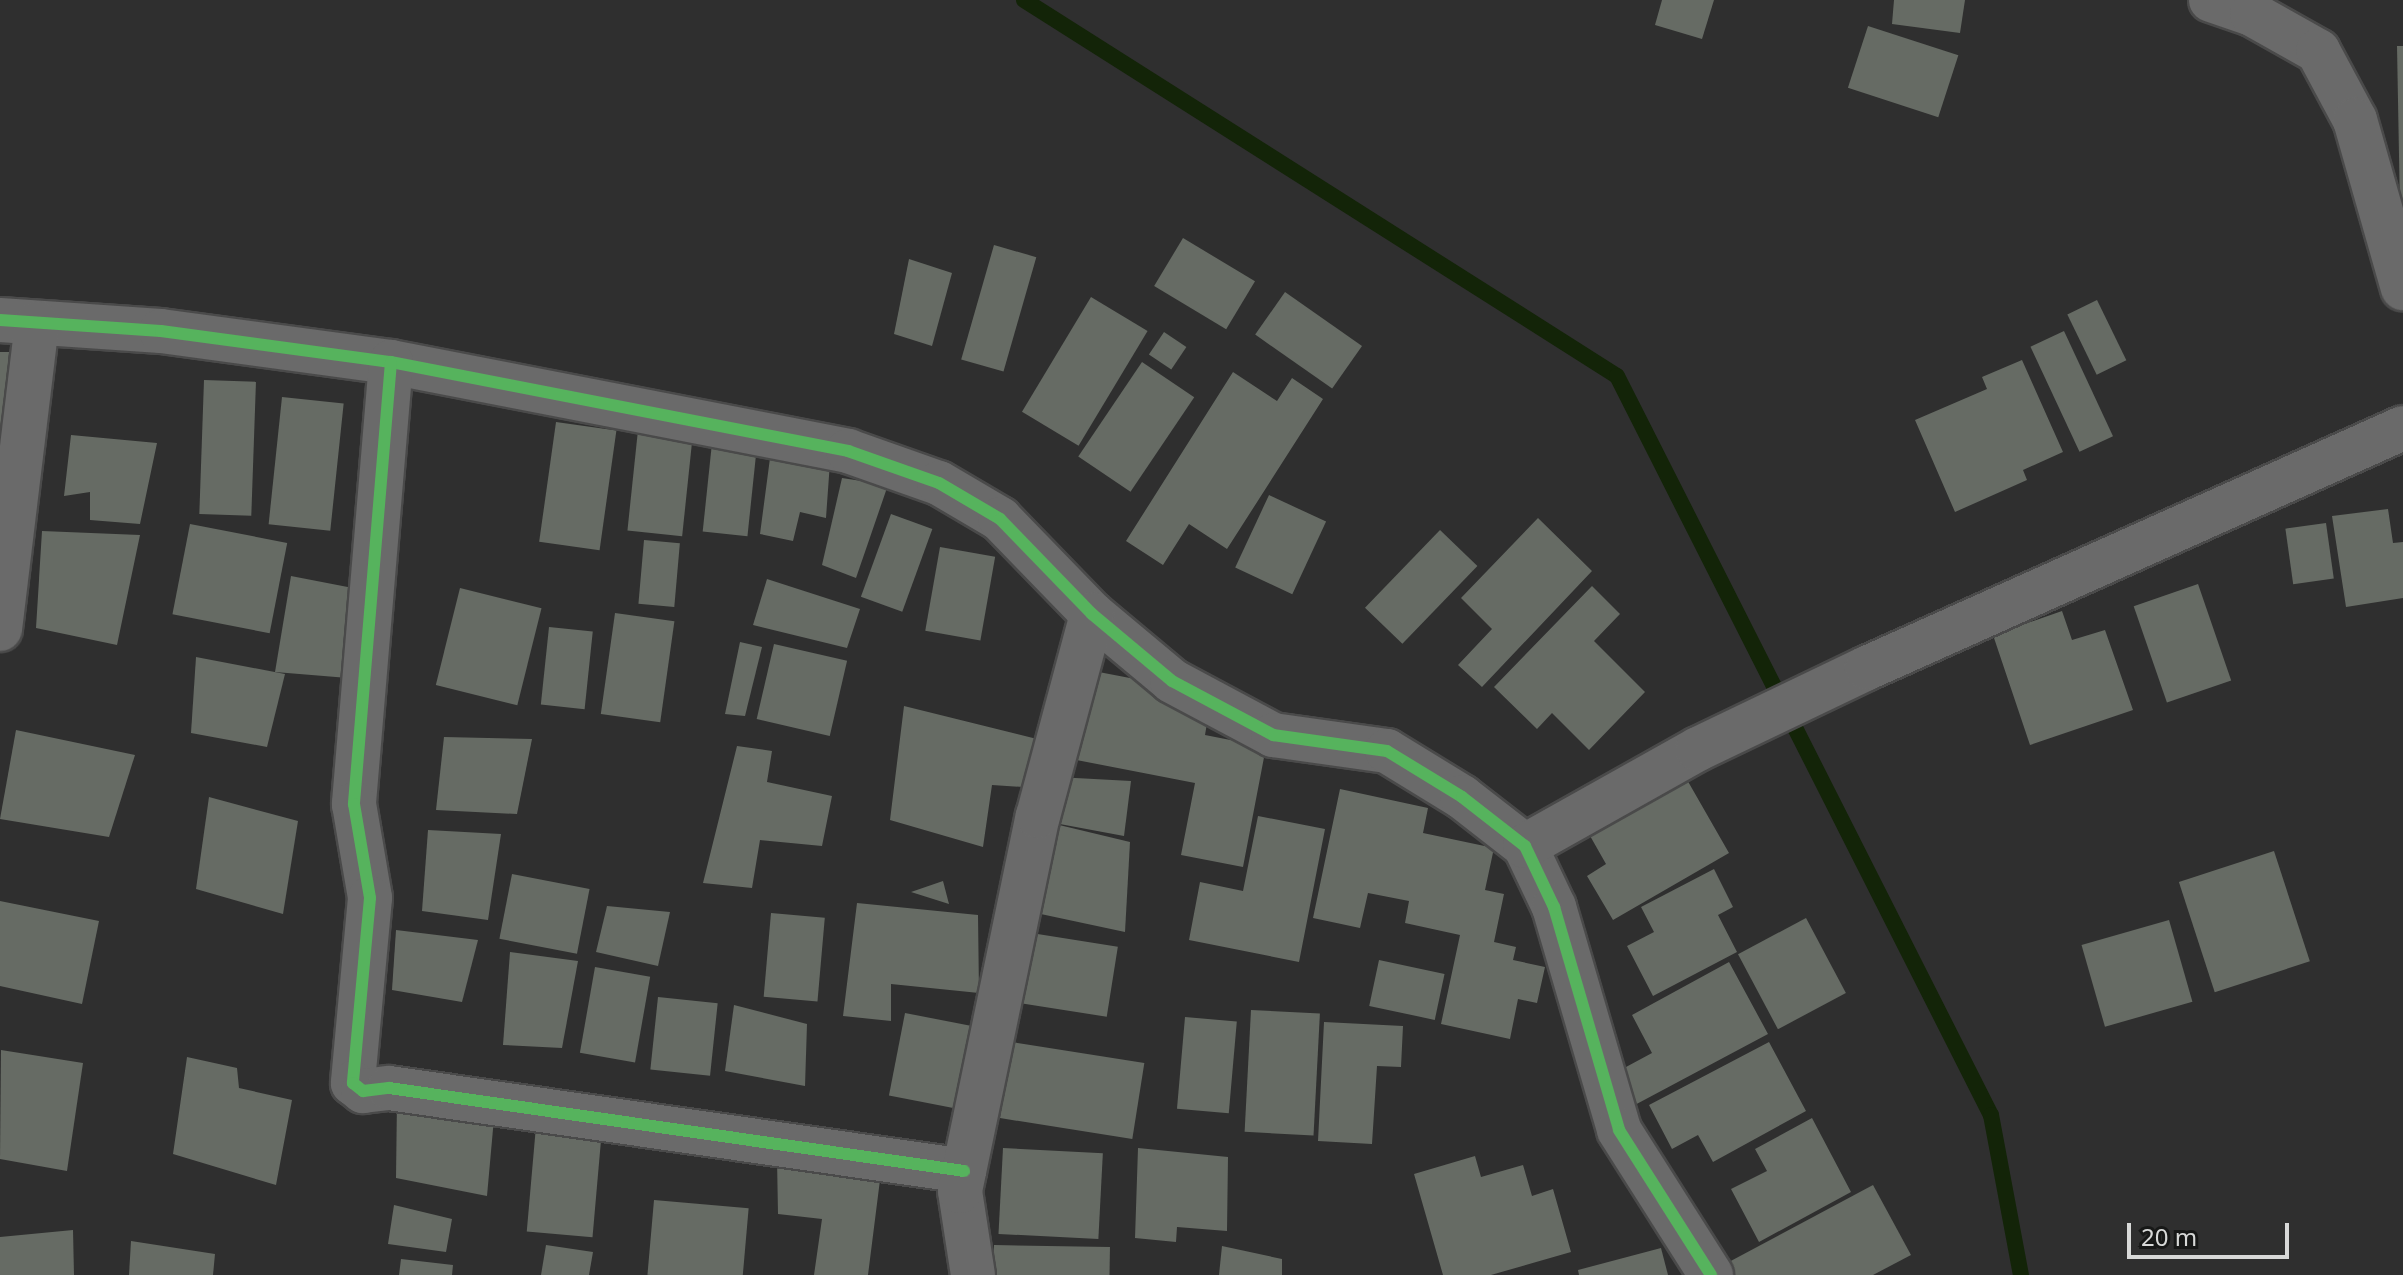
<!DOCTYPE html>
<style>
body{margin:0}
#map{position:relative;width:2403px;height:1275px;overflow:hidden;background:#2f2f2f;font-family:"Noto Sans",sans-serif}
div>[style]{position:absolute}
.stream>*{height:16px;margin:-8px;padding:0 8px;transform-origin:8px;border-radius:8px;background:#132408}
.building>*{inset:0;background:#666b64;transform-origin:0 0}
.roads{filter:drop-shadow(2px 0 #4a4a4a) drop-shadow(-2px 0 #4a4a4a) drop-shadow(0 2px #4a4a4a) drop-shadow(0 -2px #4a4a4a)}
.street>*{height:44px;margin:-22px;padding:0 22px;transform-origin:22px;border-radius:22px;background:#6a6a6a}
.cycleway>*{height:12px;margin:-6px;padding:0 6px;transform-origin:6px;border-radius:6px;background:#56b35d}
span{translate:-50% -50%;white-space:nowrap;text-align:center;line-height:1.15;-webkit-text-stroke:8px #171817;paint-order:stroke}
.scale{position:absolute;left:2127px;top:1223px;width:162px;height:36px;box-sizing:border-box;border:4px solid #d8d9d8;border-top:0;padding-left:10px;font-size:24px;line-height:28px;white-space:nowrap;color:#d8d9d8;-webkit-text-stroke:6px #171817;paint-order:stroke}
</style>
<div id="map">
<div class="stream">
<div style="left:1024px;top:0;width:702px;rotate:32.38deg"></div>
<div style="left:1617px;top:376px;width:828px;rotate:63.16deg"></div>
<div style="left:1991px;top:1115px;width:163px;rotate:79.4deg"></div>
</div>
<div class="building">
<div style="clip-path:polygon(1662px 0,1714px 0,1702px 39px,1655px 25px)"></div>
<div style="clip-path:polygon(1894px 0,1965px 0,1960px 33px,1892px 24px)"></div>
<div style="left:1868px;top:26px;width:95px;height:65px;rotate:18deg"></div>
<div style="clip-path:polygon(2397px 46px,2403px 46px,2403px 210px,2400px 210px)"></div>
<div style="left:1183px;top:238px;width:84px;height:56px;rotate:31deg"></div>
<div style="left:994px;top:245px;width:44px;height:119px;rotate:16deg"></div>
<div style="clip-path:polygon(909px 259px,952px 273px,932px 346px,894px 334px)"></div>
<div style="left:1285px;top:292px;width:94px;height:52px;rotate:35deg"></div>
<div style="left:1091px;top:297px;width:66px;height:134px;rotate:31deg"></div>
<div style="left:2097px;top:300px;width:67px;height:33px;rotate:64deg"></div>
<div style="left:2064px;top:331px;width:116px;height:37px;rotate:65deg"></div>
<div style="left:1164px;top:332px;width:27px;height:27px;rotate:34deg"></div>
<div style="clip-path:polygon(0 352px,9px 352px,2px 450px,0 450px)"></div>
<div style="clip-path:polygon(2022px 360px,2063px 452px,2023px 470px,2027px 480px,1955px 512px,1915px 420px,1987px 389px,1982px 377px)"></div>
<div style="left:1142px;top:362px;width:63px;height:114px;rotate:34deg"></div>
<div style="clip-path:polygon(1233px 372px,1277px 401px,1292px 378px,1323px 399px,1227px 549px,1189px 524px,1163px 565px,1126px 541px)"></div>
<div style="left:204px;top:380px;width:52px;height:134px;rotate:2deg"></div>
<div style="left:282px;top:397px;width:62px;height:128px;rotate:6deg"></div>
<div style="left:556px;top:422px;width:61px;height:121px;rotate:8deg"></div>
<div style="left:638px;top:430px;width:55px;height:101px;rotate:6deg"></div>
<div style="clip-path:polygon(71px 435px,157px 443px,140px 524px,90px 520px,90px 492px,64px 496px)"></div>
<div style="left:712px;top:443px;width:45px;height:89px;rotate:6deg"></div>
<div style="clip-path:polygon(770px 458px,830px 462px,826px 518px,800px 512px,793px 541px,760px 534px)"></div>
<div style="clip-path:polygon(842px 478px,888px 485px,856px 578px,822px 565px)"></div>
<div style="left:1269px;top:495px;width:63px;height:80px;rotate:25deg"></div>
<div style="clip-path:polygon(2388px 509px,2393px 543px,2403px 542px,2403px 598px,2346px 607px,2332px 516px)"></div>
<div style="left:891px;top:514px;width:44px;height:88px;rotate:20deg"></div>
<div style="clip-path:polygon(1538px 518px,1592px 571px,1482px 687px,1458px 665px,1492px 629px,1461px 598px)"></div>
<div style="left:2326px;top:523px;width:56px;height:41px;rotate:82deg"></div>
<div style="left:190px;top:524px;width:99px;height:92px;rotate:11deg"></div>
<div style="left:1440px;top:530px;width:52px;height:108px;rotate:44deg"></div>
<div style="clip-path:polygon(42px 531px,140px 535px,117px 645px,36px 628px)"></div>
<div style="left:644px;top:540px;width:36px;height:64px;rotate:5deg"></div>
<div style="left:940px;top:547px;width:56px;height:85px;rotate:10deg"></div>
<div style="clip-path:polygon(291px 576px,358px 589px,348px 678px,275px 672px)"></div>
<div style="clip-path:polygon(767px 579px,860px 609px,847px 648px,753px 625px)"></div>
<div style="left:2198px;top:584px;width:102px;height:68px;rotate:71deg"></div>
<div style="clip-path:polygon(1592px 586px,1620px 614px,1594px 641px,1645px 692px,1589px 750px,1552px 713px,1537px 729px,1494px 687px)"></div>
<div style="left:460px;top:588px;width:84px;height:100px;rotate:14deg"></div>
<div style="clip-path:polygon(2062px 611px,2072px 640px,2105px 630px,2133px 710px,2030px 745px,1993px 635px)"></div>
<div style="left:615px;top:613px;width:60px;height:102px;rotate:8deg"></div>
<div style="left:549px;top:627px;width:44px;height:78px;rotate:6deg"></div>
<div style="clip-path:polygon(740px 642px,762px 647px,745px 716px,725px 714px)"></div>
<div style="left:774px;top:644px;width:75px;height:77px;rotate:13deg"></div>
<div style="clip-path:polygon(196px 657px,285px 674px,267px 747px,191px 733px)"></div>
<div style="clip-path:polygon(1078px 668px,1161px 684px,1210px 706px,1205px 735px,1266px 747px,1243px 867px,1181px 855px,1195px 783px,1061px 757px)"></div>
<div style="clip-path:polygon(904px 706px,1037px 739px,1024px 787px,992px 785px,983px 847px,890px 820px)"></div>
<div style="clip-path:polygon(16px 730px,135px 755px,109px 837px,0 819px)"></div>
<div style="clip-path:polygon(444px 737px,532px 739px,517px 814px,436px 810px)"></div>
<div style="clip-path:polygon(737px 746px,772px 751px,767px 782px,832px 796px,822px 846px,760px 840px,752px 888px,703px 883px)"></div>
<div style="clip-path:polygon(1682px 771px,1729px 853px,1613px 920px,1587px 876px,1606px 864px,1585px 827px)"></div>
<div style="clip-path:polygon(1057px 777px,1131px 781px,1124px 836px,1049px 822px)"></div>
<div style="clip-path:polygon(1340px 789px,1428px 808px,1423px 833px,1494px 848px,1485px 890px,1504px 894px,1494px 942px,1516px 947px,1513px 960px,1545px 967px,1537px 1003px,1518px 999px,1510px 1039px,1441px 1024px,1460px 935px,1405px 923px,1409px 901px,1368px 893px,1360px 928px,1313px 918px)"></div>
<div style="clip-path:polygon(209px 797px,298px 821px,283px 914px,196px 889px)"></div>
<div style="clip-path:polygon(1258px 816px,1325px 829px,1299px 962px,1189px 940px,1200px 882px,1243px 891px)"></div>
<div style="clip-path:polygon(1055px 824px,1130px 842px,1125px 932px,1036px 913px)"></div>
<div style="clip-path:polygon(428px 830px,501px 834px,488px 920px,422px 911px)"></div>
<div style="left:2274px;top:851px;width:116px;height:100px;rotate:72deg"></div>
<div style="clip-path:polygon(1714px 869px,1733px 907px,1718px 915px,1737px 952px,1653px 996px,1627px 946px,1654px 932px,1641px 907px)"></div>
<div style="left:512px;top:874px;width:79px;height:66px;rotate:11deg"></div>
<div style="clip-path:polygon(943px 881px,949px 904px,911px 892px)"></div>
<div style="clip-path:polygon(0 901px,99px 921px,82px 1004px,0 986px)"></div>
<div style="clip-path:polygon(857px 903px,978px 915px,979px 993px,891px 984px,891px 1021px,843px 1016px)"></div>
<div style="clip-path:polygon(607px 906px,670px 912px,658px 966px,596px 952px)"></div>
<div style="left:771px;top:913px;width:54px;height:84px;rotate:5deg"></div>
<div style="left:1806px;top:918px;width:85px;height:77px;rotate:62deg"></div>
<div style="left:2169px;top:920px;width:85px;height:91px;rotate:74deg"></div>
<div style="clip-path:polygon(396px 930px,478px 940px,462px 1002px,392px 990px)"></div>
<div style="left:1025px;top:932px;width:94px;height:71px;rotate:9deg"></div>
<div style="clip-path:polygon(510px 952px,578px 961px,562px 1048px,503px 1045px)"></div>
<div style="left:1379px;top:960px;width:67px;height:47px;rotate:12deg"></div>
<div style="clip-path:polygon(1729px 962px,1768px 1034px,1631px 1107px,1613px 1074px,1652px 1053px,1632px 1015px)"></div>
<div style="left:595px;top:967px;width:56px;height:87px;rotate:10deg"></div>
<div style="left:658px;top:997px;width:60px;height:73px;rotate:6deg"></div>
<div style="clip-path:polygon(734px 1005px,807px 1024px,805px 1086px,725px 1071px)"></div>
<div style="left:1251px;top:1010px;width:69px;height:122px;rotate:3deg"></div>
<div style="left:905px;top:1013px;width:76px;height:84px;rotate:11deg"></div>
<div style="left:1185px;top:1017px;width:52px;height:92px;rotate:5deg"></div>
<div style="clip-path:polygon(1324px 1022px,1403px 1026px,1401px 1067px,1377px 1066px,1372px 1144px,1318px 1141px)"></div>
<div style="left:1012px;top:1042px;width:134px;height:77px;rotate:9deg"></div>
<div style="clip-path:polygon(1769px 1042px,1806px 1111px,1713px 1162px,1698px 1135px,1672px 1149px,1649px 1105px)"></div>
<div style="clip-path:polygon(1px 1050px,83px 1063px,67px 1171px,0 1159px)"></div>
<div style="clip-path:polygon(187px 1057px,237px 1068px,239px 1088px,292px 1100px,276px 1185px,173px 1154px)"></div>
<div style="clip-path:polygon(397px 1100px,494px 1118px,487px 1196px,396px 1178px)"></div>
<div style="clip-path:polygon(1812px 1118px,1851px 1192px,1759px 1242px,1731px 1189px,1767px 1171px,1755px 1149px)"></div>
<div style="left:536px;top:1126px;width:66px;height:106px;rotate:5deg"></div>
<div style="left:1003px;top:1148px;width:100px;height:86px;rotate:3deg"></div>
<div style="clip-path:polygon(1138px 1148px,1228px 1157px,1227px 1231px,1177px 1227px,1176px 1242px,1135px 1238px)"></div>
<div style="clip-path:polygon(1475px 1156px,1481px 1177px,1523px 1165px,1532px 1196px,1553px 1189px,1571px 1252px,1491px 1275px,1443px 1275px,1414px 1174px)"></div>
<div style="clip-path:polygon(777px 1159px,881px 1172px,868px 1275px,814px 1275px,822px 1219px,778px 1214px)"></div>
<div style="clip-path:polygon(1873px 1185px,1911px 1255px,1873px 1275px,1733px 1275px,1727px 1263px)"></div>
<div style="left:654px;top:1200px;width:95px;height:75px;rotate:5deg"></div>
<div style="clip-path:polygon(394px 1205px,452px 1219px,446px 1252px,388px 1244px)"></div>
<div style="clip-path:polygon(73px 1230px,74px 1275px,0 1275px,0 1237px)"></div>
<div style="clip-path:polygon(131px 1241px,215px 1254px,213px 1275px,129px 1275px)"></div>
<div style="clip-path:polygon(546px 1245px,593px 1252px,589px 1275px,541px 1275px)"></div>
<div style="left:994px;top:1245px;width:116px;height:30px;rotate:1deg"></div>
<div style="clip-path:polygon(1222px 1246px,1282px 1259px,1282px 1275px,1219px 1275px)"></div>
<div style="clip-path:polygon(1661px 1248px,1668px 1275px,1579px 1275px,1578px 1270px)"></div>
<div style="clip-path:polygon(401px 1259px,453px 1265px,452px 1275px,399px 1275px)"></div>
</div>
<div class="roads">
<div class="street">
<div style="left:2211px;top:0;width:43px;rotate:18.9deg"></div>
<div style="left:2252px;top:14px;width:76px;rotate:29.3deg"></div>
<div style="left:2318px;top:51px;width:78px;rotate:61.8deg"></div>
<div style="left:2355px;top:120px;width:175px;rotate:74.1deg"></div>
<div style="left:0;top:320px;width:161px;rotate:3.9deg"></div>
<div style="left:161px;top:331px;width:232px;rotate:7.7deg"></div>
<div style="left:391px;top:362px;width:466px;rotate:11deg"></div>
<div style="left:848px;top:451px;width:96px;rotate:19.4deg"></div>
<div style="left:939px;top:483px;width:71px;rotate:30.5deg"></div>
<div style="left:1000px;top:519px;width:132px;rotate:45.9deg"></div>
<div style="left:1092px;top:614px;width:104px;rotate:39.9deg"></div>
<div style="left:1172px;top:681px;width:115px;rotate:28.1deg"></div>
<div style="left:1273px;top:735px;width:115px;rotate:8deg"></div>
<div style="left:1387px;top:751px;width:88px;rotate:31.5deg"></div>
<div style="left:1462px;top:797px;width:80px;rotate:37.9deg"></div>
<div style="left:1525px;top:846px;width:68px;rotate:64.6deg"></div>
<div style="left:1554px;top:907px;width:232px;rotate:73.7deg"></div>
<div style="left:1619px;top:1130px;width:172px;rotate:57.6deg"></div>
<div style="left:391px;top:362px;width:444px;rotate:94.8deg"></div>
<div style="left:354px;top:804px;width:95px;rotate:80.3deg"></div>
<div style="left:370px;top:898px;width:186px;rotate:95.3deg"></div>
<div style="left:353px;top:1083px;width:13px;rotate:39deg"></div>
<div style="left:363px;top:1091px;width:26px;rotate:-7deg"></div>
<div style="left:389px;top:1088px;width:581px;rotate:8.21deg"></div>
<div style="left:0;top:629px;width:308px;rotate:-83.1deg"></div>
<div style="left:1525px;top:846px;width:198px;rotate:-29.3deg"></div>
<div style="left:1698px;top:749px;width:187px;rotate:-25.6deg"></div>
<div style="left:1867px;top:668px;width:587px;rotate:-24.12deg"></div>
<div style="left:973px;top:1275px;width:85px;rotate:-98.8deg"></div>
<div style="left:960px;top:1191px;width:383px;rotate:-78.3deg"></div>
<div style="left:1038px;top:816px;width:209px;rotate:-75deg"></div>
</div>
</div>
<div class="cycleway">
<div style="left:0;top:320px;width:161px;rotate:3.9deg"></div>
<div style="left:161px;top:331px;width:232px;rotate:7.7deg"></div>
<div style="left:391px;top:362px;width:466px;rotate:11deg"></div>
<div style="left:848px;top:451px;width:96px;rotate:19.4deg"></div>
<div style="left:939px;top:483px;width:71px;rotate:30.5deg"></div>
<div style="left:1000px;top:519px;width:132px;rotate:45.9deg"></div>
<div style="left:1092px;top:614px;width:104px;rotate:39.9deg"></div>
<div style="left:1172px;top:681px;width:115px;rotate:28.1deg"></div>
<div style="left:1273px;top:735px;width:115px;rotate:8deg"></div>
<div style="left:1387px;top:751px;width:88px;rotate:31.5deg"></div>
<div style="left:1462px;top:797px;width:80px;rotate:37.9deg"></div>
<div style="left:1525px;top:846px;width:68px;rotate:64.6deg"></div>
<div style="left:1554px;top:907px;width:232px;rotate:73.7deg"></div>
<div style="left:1619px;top:1130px;width:172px;rotate:57.6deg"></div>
<div style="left:391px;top:362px;width:444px;rotate:94.8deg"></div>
<div style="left:354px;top:804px;width:95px;rotate:80.3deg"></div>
<div style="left:370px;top:898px;width:186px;rotate:95.3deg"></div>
<div style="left:353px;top:1083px;width:13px;rotate:39deg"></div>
<div style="left:363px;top:1091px;width:26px;rotate:-7deg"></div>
<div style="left:389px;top:1088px;width:581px;rotate:8.21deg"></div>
</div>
<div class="scale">20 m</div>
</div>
